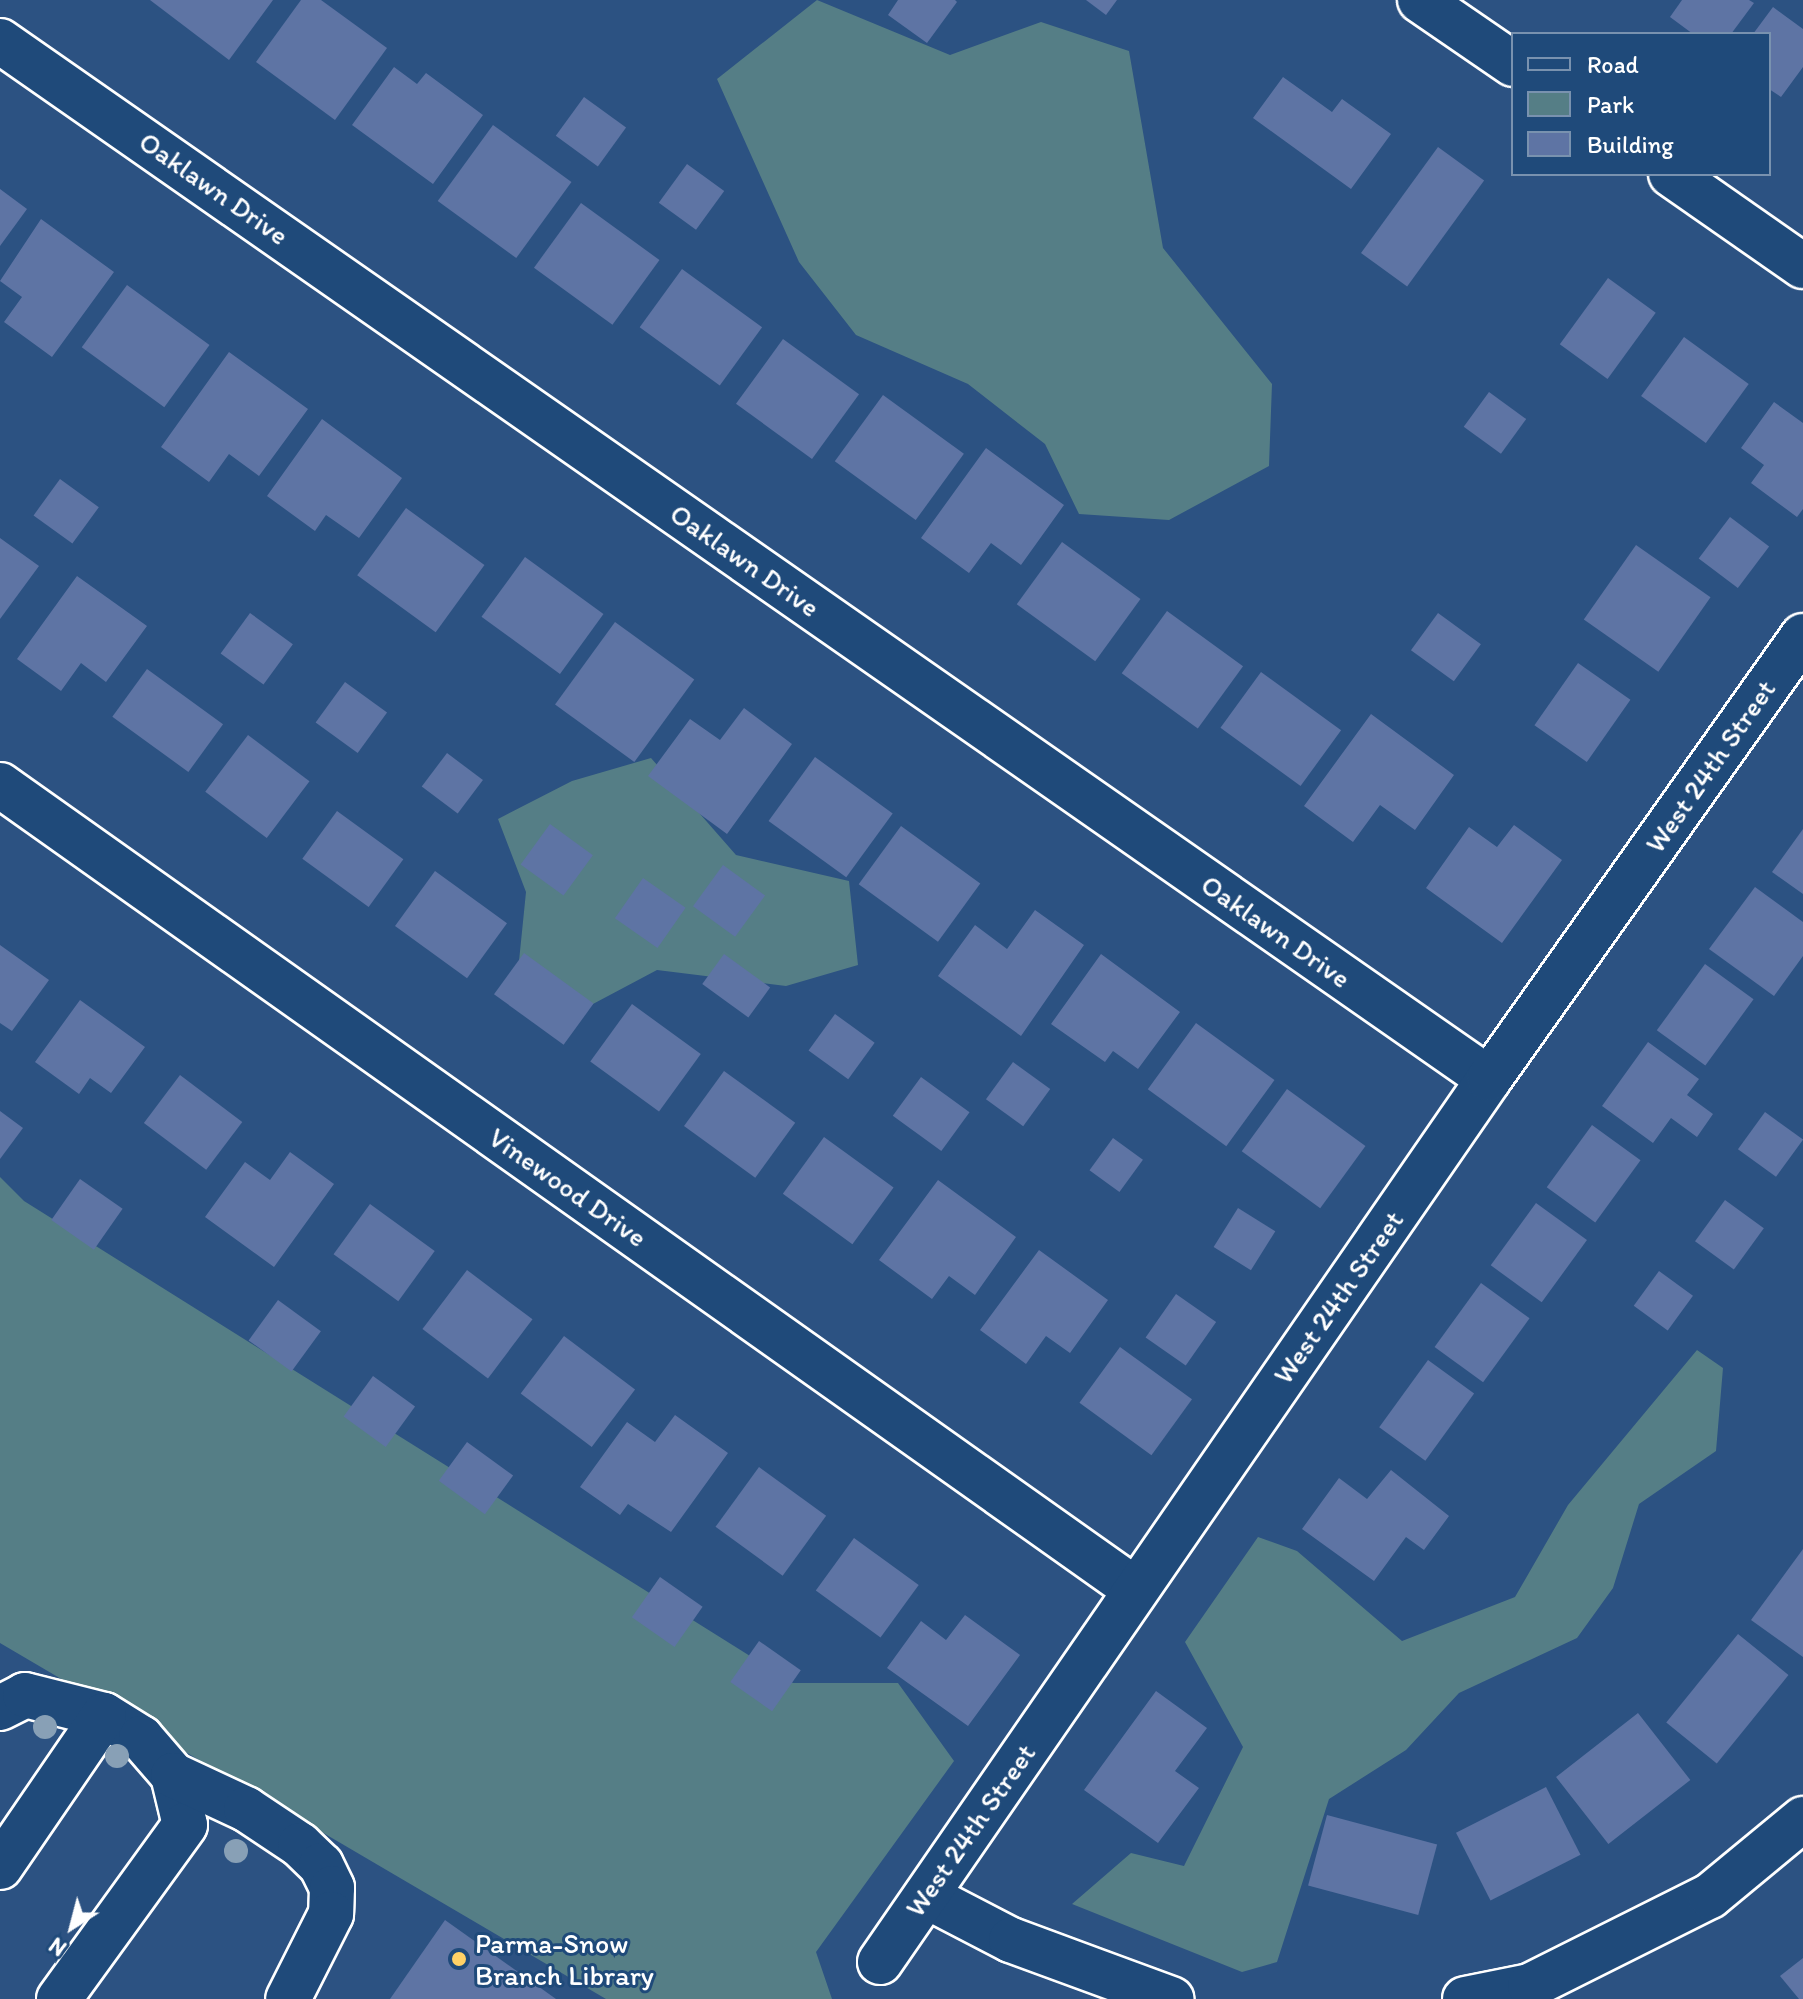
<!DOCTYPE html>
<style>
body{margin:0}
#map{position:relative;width:1803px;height:1999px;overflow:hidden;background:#2c5282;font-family:Itim,sans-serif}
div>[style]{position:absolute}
.green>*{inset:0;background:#557e86}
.building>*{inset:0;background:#5e74a4;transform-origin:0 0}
.roads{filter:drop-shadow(2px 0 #fff) drop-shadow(-2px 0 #fff) drop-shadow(0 2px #fff) drop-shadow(0 -2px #fff)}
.minor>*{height:44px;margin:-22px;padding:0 22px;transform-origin:22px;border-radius:22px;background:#1f4a7a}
.trees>*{width:24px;height:24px;margin:-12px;border-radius:50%;background:#88a0b6}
.dots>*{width:22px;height:22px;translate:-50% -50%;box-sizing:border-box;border:4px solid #1f4a7a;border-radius:50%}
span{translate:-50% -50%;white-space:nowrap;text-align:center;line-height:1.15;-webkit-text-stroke:6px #1f4a7a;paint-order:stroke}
.street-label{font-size:28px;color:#fff}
.poi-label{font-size:28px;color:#fff}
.left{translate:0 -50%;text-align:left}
.legend{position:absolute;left:1511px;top:32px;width:260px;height:144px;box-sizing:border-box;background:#1f4a7a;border:2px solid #7992af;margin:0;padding:10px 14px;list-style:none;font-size:24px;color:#fff}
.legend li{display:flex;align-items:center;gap:16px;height:40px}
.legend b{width:40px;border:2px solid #7992af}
.north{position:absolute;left:32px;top:1887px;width:80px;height:80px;-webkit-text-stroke:6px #1f4a7a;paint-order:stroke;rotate:216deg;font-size:22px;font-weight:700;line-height:32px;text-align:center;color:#fff}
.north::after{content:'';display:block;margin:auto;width:28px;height:36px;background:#fff;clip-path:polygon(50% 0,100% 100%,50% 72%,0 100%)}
</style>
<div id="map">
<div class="green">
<div style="clip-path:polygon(817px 0,950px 55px,1041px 22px,1129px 51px,1163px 248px,1272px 384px,1269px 466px,1169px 520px,1079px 514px,1045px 444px,968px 384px,856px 335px,799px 262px,717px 79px)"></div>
<div style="clip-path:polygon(651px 758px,736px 855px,849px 881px,858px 965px,786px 986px,657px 970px,576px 1013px,518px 971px,526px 892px,498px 819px,572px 781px)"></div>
<div style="clip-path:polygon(0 1177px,24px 1201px,793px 1683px,898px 1683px,954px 1761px,816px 1952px,832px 1999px,606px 1999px,0 1643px)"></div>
<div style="clip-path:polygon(1697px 1350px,1723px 1368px,1716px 1451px,1639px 1504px,1613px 1588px,1577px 1638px,1459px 1693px,1406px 1750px,1329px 1799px,1277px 1962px,1242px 1972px,1072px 1904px,1131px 1853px,1184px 1866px,1243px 1747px,1185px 1642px,1258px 1537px,1297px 1551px,1402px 1641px,1515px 1597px,1568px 1505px)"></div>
</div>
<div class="building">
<div style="clip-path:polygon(150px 0,273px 0,229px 60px)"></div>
<div style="clip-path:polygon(301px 0,321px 0,387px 48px,335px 120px,256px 62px)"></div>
<div style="clip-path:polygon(898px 0,955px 0,957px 2px,927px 43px,888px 15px)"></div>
<div style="clip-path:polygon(1086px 0,1117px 0,1106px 15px)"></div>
<div style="clip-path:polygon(1682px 0,1749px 0,1754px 3px,1731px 34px,1693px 34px,1670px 17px)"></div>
<div style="clip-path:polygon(1773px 7px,1803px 29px,1803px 67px,1781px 97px,1769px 89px,1769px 34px,1753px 34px)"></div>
<div style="clip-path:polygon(394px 67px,417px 84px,426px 73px,483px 115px,433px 184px,352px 125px)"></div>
<div style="clip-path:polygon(1283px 77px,1332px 112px,1342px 99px,1391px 134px,1351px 189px,1253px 118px)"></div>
<div style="left:584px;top:97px;width:52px;height:48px;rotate:36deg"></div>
<div style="left:493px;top:125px;width:97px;height:94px;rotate:36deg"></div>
<div style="left:1438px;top:147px;width:57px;height:131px;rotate:36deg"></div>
<div style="left:687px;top:164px;width:46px;height:48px;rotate:36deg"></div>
<div style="clip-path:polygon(0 189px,27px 209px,0 246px)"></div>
<div style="left:581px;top:203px;width:97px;height:80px;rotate:36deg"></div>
<div style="clip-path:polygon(41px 219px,114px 272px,52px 357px,4px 322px,22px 297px,0 281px)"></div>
<div style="left:682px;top:269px;width:99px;height:72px;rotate:36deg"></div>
<div style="left:1608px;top:278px;width:59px;height:82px;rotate:36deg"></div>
<div style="left:127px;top:285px;width:102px;height:77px;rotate:36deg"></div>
<div style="left:1684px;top:337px;width:80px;height:73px;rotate:36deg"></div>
<div style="left:783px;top:339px;width:94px;height:80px;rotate:36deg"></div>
<div style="clip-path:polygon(229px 352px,308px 409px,259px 476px,229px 454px,209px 482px,161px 447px)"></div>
<div style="left:1489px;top:392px;width:46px;height:43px;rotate:36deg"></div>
<div style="left:883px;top:395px;width:100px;height:82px;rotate:36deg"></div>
<div style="clip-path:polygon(1774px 402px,1803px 423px,1803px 509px,1797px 517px,1751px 483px,1764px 465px,1741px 448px)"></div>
<div style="clip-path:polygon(322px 419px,402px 478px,359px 538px,326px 515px,315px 531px,267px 496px)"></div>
<div style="clip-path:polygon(986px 448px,1064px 505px,1021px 565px,991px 543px,969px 573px,921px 538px)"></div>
<div style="left:60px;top:479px;width:48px;height:45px;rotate:36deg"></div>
<div style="left:406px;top:508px;width:97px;height:83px;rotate:36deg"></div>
<div style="left:1730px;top:517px;width:49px;height:52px;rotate:37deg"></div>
<div style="clip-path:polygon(0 538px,39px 566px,0 619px)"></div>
<div style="left:1062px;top:542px;width:97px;height:77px;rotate:36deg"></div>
<div style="left:1636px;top:545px;width:91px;height:91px;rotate:35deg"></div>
<div style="left:525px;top:557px;width:97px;height:74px;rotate:36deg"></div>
<div style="clip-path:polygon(77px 576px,147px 626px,106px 682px,81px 663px,61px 691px,17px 659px)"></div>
<div style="left:1167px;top:611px;width:94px;height:77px;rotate:36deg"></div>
<div style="left:250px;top:613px;width:53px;height:50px;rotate:36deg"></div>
<div style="left:1438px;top:613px;width:53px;height:46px;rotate:36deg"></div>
<div style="left:615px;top:622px;width:98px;height:102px;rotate:36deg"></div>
<div style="left:1578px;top:663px;width:64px;height:76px;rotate:35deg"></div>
<div style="left:147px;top:669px;width:94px;height:59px;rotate:36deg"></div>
<div style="left:1261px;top:672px;width:99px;height:69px;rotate:36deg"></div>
<div style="left:345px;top:682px;width:52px;height:50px;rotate:36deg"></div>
<div style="clip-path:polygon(744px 708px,792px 744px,727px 834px,648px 776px,690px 719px,720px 740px)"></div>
<div style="clip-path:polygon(1371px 714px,1454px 775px,1415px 830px,1380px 805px,1353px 842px,1304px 806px)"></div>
<div style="left:248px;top:735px;width:77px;height:71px;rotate:37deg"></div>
<div style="left:447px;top:753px;width:45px;height:42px;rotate:37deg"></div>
<div style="left:815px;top:757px;width:96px;height:79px;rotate:36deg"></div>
<div style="left:337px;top:811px;width:82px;height:59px;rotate:36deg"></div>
<div style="left:550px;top:824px;width:53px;height:50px;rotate:36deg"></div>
<div style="clip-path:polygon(1514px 825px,1562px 860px,1502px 943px,1426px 888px,1469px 827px,1497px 847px)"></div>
<div style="left:901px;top:826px;width:98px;height:72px;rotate:36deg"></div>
<div style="clip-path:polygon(1803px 829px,1803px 894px,1772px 872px)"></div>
<div style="left:723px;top:865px;width:52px;height:51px;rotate:36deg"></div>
<div style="left:435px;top:871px;width:89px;height:68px;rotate:36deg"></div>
<div style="left:643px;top:878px;width:52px;height:49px;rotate:35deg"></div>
<div style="clip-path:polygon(1755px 887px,1803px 922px,1803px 956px,1774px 996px,1709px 949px)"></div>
<div style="clip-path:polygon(1035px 910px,1084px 945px,1021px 1036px,938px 976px,975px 925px,1007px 949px)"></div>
<div style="clip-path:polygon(0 945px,49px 980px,12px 1031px,0 1023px)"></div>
<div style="left:524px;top:953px;width:86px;height:51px;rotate:36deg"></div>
<div style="left:724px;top:954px;width:57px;height:37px;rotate:36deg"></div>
<div style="clip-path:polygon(1101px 954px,1180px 1012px,1138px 1069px,1113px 1051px,1105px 1062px,1051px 1024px)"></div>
<div style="left:1705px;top:964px;width:60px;height:82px;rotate:36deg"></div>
<div style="clip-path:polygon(80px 1000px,145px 1047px,111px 1093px,90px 1078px,79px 1094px,35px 1062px)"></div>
<div style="left:632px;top:1004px;width:85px;height:71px;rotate:36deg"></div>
<div style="left:835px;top:1014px;width:49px;height:45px;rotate:36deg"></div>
<div style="left:1196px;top:1023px;width:97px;height:82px;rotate:36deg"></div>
<div style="clip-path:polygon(1648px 1042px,1699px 1079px,1687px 1095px,1713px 1114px,1697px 1137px,1671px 1118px,1653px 1143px,1602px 1106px)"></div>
<div style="left:1013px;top:1062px;width:46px;height:46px;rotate:36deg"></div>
<div style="left:724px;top:1071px;width:88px;height:68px;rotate:36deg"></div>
<div style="left:180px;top:1075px;width:78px;height:60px;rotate:37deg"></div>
<div style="left:921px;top:1077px;width:60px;height:48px;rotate:36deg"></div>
<div style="left:1287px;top:1089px;width:97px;height:77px;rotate:36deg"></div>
<div style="clip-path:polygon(0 1111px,23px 1128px,0 1159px)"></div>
<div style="left:1765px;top:1112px;width:47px;height:46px;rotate:36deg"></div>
<div style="left:1592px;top:1125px;width:60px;height:77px;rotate:36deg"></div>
<div style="left:824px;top:1137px;width:86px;height:70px;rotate:36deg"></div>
<div style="left:1113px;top:1138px;width:37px;height:40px;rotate:36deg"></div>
<div style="clip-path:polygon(290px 1152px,334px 1184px,274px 1267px,205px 1217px,245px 1162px,270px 1180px)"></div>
<div style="left:80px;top:1179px;width:52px;height:50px;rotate:35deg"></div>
<div style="clip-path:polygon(938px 1180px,1016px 1237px,975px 1295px,949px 1276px,932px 1299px,879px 1260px)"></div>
<div style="left:1725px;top:1200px;width:48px;height:51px;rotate:36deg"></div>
<div style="left:1536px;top:1203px;width:63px;height:77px;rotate:36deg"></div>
<div style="left:370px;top:1204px;width:80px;height:62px;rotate:36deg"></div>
<div style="left:1238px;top:1208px;width:44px;height:46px;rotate:32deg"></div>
<div style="clip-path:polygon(1039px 1250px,1108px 1300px,1070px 1353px,1046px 1336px,1026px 1364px,980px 1330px)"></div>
<div style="left:467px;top:1270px;width:82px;height:74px;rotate:37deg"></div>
<div style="left:1659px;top:1271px;width:42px;height:43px;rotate:36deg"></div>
<div style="left:1481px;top:1283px;width:60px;height:79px;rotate:36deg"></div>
<div style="left:1176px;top:1294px;width:49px;height:53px;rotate:35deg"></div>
<div style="left:278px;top:1300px;width:53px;height:50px;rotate:36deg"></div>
<div style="left:564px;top:1336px;width:89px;height:72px;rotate:37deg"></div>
<div style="left:1120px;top:1347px;width:89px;height:69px;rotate:36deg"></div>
<div style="left:1428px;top:1360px;width:57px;height:83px;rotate:36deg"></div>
<div style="left:373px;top:1376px;width:52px;height:50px;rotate:36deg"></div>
<div style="clip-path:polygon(675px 1415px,728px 1453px,671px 1532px,628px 1504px,620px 1515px,580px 1487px,627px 1422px,655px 1442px)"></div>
<div style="left:467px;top:1442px;width:57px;height:48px;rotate:36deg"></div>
<div style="left:759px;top:1467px;width:83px;height:74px;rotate:36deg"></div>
<div style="clip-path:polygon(1391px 1470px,1449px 1516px,1424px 1550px,1406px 1537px,1374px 1581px,1302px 1529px,1339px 1478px,1367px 1499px)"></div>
<div style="left:854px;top:1538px;width:80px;height:65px;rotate:36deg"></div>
<div style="clip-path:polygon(1803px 1549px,1803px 1657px,1751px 1620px)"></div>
<div style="left:660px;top:1577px;width:52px;height:49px;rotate:35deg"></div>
<div style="clip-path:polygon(965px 1615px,1020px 1655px,968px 1726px,887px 1668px,921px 1621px,946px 1640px)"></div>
<div style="left:1738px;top:1634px;width:65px;height:114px;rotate:39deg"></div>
<div style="left:759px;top:1641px;width:51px;height:50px;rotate:35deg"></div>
<div style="clip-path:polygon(1156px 1691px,1207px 1728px,1175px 1771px,1199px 1788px,1158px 1843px,1084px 1790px)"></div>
<div style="left:1638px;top:1713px;width:85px;height:104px;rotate:52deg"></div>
<div style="left:1546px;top:1787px;width:76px;height:101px;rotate:63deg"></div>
<div style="left:1327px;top:1815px;width:114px;height:73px;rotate:15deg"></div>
<div style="clip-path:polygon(445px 1920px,556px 1999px,390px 1999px)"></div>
<div style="clip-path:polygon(1803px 1958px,1803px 1999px,1799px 1999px,1780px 1976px)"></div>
</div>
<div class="roads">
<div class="minor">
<div style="left:1420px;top:0;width:113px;rotate:34.5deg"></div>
<div style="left:0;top:41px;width:1815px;rotate:34.88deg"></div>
<div style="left:1671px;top:174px;width:161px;rotate:34.9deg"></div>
<div style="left:0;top:785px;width:1392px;rotate:35.32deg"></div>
<div style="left:0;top:1708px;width:28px;rotate:-27deg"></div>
<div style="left:25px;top:1695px;width:81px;rotate:14.2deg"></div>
<div style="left:104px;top:1715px;width:44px;rotate:31.9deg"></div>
<div style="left:141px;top:1738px;width:49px;rotate:49.1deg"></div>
<div style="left:173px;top:1775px;width:51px;rotate:76.5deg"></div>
<div style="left:185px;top:1825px;width:215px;rotate:125.9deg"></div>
<div style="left:173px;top:1775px;width:81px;rotate:25deg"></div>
<div style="left:246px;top:1809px;width:65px;rotate:33.7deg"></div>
<div style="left:300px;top:1845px;width:29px;rotate:44deg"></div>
<div style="left:321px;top:1865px;width:25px;rotate:64deg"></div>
<div style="left:332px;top:1888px;width:26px;rotate:92deg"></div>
<div style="left:331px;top:1914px;width:95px;rotate:116.8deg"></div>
<div style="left:0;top:1867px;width:184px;rotate:-55.6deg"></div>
<div style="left:926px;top:1896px;width:96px;rotate:27.4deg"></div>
<div style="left:1011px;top:1940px;width:171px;rotate:20.2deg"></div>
<div style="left:880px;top:1962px;width:1073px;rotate:-55.41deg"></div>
<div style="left:1489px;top:1079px;width:543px;rotate:-54.67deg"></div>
<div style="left:1465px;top:1999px;width:66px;rotate:-11.3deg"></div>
<div style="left:1530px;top:1986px;width:201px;rotate:-26.6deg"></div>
<div style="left:1710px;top:1896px;width:121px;rotate:-39.6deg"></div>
</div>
</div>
<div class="trees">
<div style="left:45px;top:1727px"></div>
<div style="left:117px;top:1756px"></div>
<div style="left:236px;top:1851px"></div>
</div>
<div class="dots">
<div style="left:459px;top:1959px;background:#ffd166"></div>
</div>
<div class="street-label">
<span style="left:214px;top:188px;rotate:35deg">Oaklawn Drive</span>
<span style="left:745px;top:560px;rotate:35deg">Oaklawn Drive</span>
<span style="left:1710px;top:766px;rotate:-55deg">West 24th Street</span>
<span style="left:1276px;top:931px;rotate:35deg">Oaklawn Drive</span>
<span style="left:568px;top:1187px;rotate:35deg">Vinewood Drive</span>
<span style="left:1338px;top:1297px;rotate:-55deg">West 24th Street</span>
<span style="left:970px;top:1830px;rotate:-55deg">West 24th Street</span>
</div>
<div class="poi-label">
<span class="left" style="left:475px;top:1959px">Parma-Snow<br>Branch Library</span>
</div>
<ul class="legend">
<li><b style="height:10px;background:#1f4a7a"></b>Road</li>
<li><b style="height:22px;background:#557e86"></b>Park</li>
<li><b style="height:22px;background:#5e74a4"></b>Building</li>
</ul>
<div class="north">N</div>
</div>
